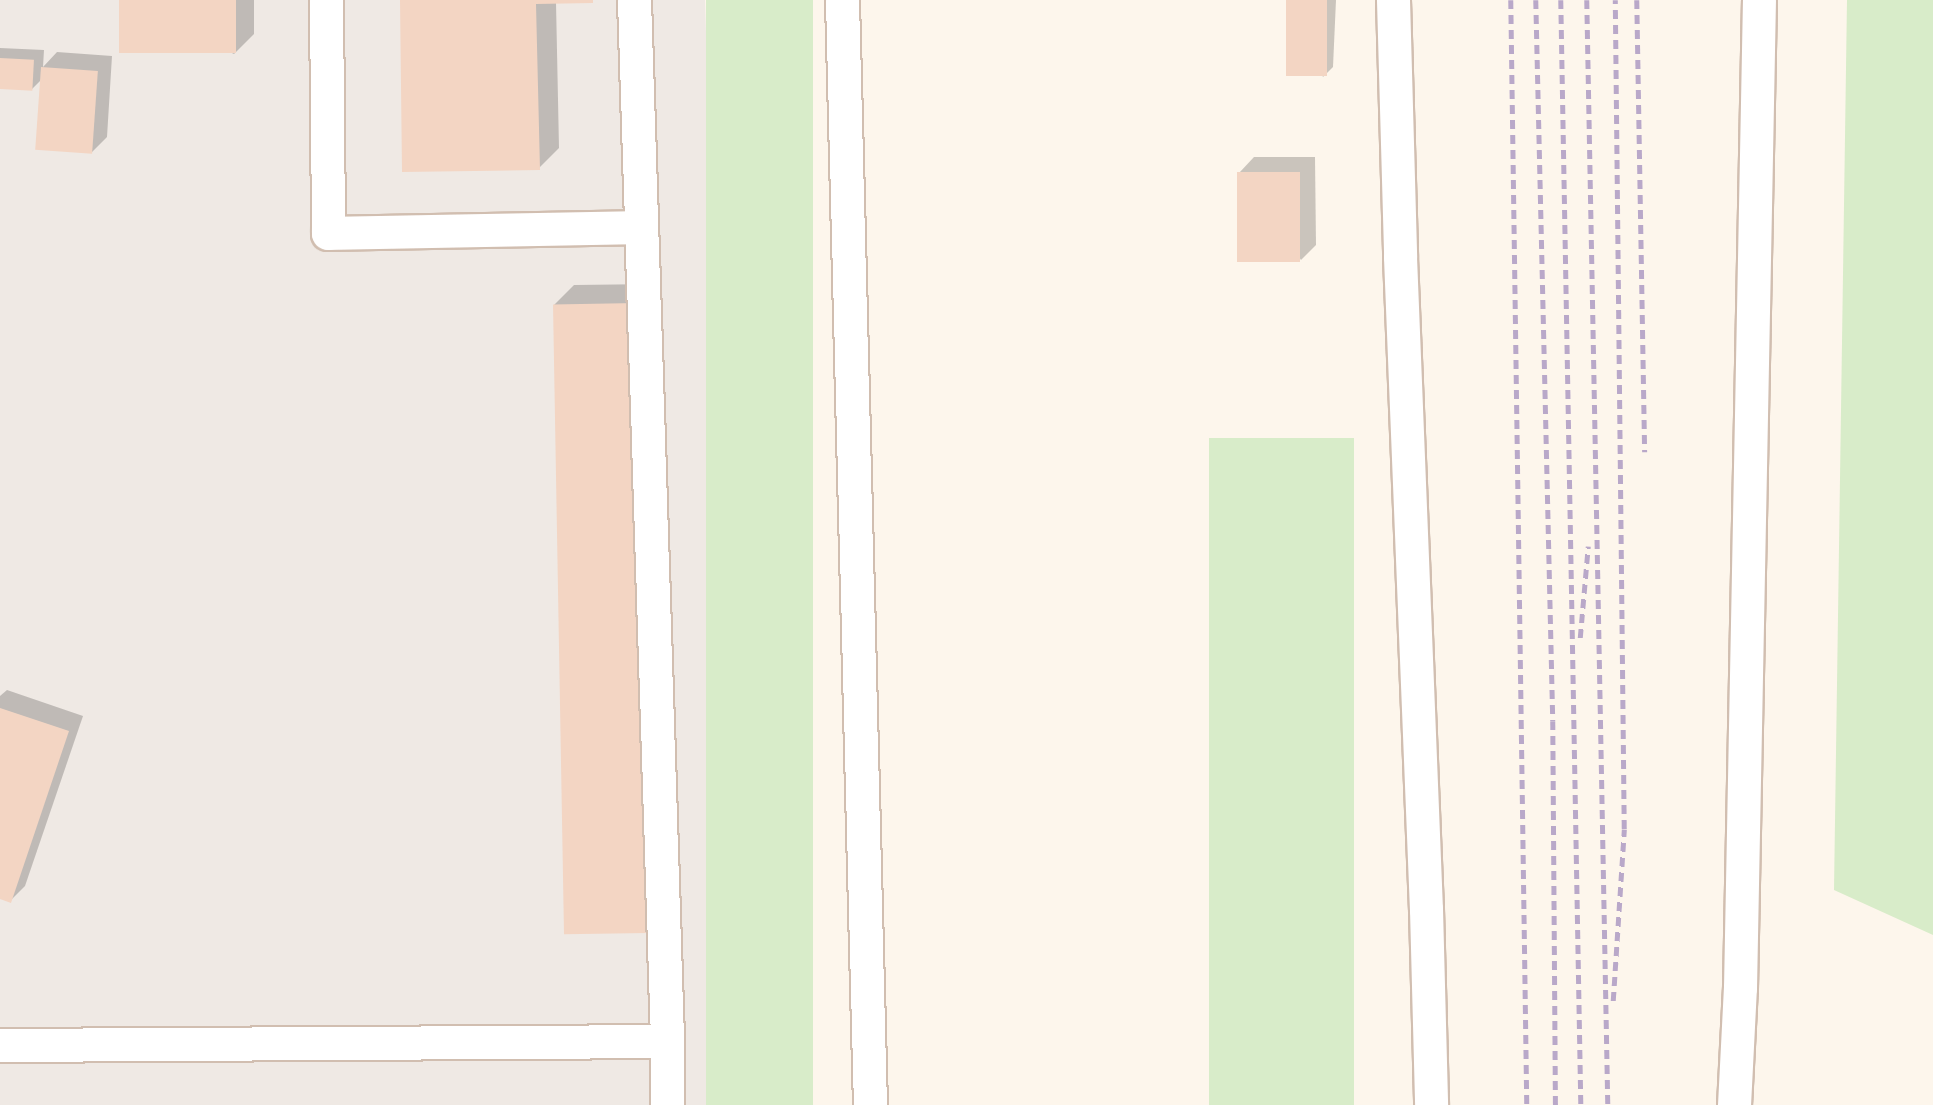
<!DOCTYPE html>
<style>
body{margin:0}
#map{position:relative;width:1933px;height:1105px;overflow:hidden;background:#fdf6ec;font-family:"Nunito Sans",sans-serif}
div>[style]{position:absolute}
.industrial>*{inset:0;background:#efe9e4}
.green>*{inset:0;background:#d8ecc9;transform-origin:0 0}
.shadow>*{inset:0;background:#0003}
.building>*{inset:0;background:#f3d5c3;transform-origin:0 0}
.roads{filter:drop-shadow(2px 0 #d1beb0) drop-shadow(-2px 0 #d1beb0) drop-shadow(0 2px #d1beb0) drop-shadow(0 -2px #d1beb0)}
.minor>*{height:33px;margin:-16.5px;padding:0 16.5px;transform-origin:16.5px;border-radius:16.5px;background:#fff}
.rail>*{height:4.5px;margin-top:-2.25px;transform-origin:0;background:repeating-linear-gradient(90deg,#b9a8c9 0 9px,transparent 0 15px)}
span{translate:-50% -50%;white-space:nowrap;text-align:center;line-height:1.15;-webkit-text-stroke:4.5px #fffaf3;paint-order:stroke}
</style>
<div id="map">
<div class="industrial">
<div style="clip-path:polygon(0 0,705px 0,715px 328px,728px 1105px,0 1105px)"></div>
</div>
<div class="green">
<div style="left:706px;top:0;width:107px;height:1105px"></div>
<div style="clip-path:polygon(1847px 0,1933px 0,1933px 935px,1834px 890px)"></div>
<div style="left:1354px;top:438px;width:667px;height:145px;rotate:90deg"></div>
</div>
<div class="shadow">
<div style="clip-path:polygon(121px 0,254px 0,254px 34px,234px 54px)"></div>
<div style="clip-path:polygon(401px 0,594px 0,556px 2px,559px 148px,539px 168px)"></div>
<div style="clip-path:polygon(1287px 0,1336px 0,1333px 67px,1323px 77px)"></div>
<div style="clip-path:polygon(0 48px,44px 50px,43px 67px,57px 52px,112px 56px,107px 137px,92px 152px,41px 80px,32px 89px,0 87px)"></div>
<div style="clip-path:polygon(1254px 157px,1315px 157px,1316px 245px,1301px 260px,1239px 173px)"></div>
<div style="clip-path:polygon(656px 284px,668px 912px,554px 305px,574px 285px)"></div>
<div style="clip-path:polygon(7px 690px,83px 716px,25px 886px,10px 901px,0 898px,0 696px)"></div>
</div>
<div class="building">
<div style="left:119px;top:0;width:117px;height:53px"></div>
<div style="clip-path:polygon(400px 0,593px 0,593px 3px,536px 4px,540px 170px,402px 172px)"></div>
<div style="left:1286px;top:0;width:41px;height:76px"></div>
<div style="left:0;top:58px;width:34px;height:31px;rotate:3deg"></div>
<div style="left:41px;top:67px;width:57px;height:83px;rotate:4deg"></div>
<div style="left:1237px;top:172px;width:63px;height:90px"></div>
<div style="left:637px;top:303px;width:630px;height:84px;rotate:89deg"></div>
<div style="clip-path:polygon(0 708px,69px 731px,11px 903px,0 899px)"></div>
</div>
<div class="roads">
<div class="minor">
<div style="left:326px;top:0;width:233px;rotate:89.5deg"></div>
<div style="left:328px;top:233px;width:313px;rotate:-1.1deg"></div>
<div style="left:634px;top:0;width:1042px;rotate:88.18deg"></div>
<div style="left:842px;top:0;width:1105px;rotate:88.55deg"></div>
<div style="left:1393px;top:0;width:257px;rotate:88.4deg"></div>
<div style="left:1400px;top:257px;width:653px;rotate:87.72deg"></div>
<div style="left:1426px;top:909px;width:196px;rotate:88.5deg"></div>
<div style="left:0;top:1045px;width:667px;rotate:-0.34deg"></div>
<div style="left:667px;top:1041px;width:64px;rotate:90deg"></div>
<div style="left:1734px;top:1105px;width:117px;rotate:-87.1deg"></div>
<div style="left:1740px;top:988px;width:988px;rotate:-88.9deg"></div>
</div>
</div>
<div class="rail">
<div style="left:1511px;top:0;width:1105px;rotate:89.17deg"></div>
<div style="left:1536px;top:0;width:721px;rotate:88.65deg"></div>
<div style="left:1553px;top:721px;width:384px;rotate:89.6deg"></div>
<div style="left:1561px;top:0;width:1105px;rotate:88.96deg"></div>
<div style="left:1587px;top:0;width:1105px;rotate:88.91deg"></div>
<div style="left:1637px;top:0;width:452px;rotate:89deg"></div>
<div style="left:1580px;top:638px;width:92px;rotate:-85deg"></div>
<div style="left:1613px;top:1001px;width:172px;rotate:-86.3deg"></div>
<div style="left:1624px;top:829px;width:829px;rotate:-90.62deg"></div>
</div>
</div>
